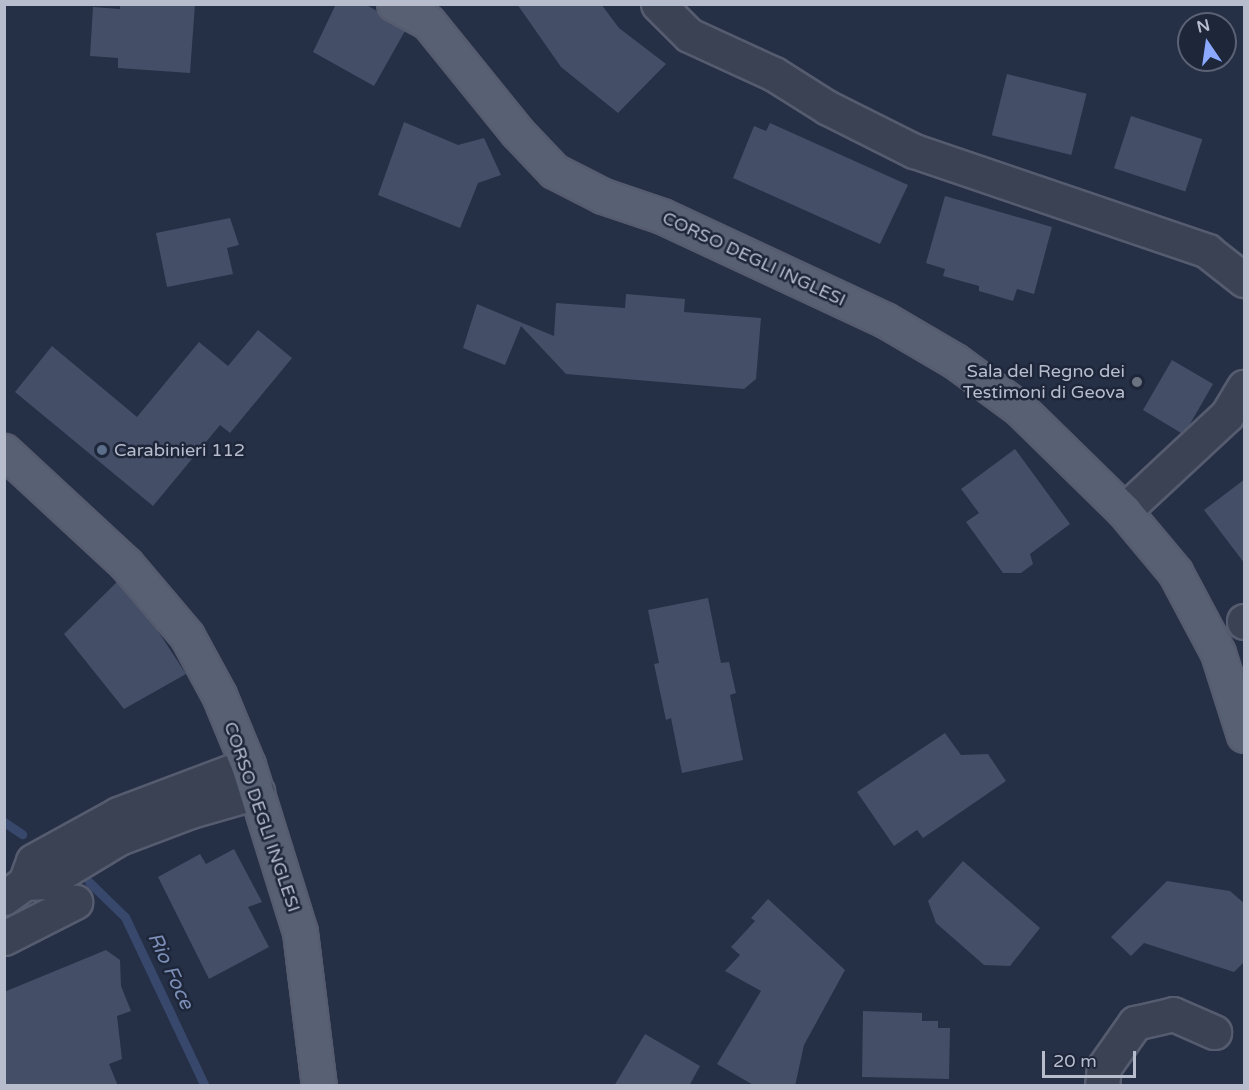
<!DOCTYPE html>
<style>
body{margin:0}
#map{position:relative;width:1249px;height:1090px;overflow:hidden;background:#252f45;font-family:"Varela Round",sans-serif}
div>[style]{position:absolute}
.stream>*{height:9px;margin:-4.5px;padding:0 4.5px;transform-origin:4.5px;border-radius:4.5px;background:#38486d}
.building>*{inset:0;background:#444e67;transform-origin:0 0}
.roads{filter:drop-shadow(2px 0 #565c6f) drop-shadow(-2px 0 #565c6f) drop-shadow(0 2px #565c6f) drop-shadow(0 -2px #565c6f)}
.minor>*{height:33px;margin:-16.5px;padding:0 16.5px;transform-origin:16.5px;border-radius:16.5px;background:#3a4254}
.major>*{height:33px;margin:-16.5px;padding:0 16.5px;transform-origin:16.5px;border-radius:16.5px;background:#586074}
.dots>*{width:16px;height:16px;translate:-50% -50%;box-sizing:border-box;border:3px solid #1e263a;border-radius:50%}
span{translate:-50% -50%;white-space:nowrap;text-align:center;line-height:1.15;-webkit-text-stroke:5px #1e263a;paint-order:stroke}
.street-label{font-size:18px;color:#b8bdce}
.poi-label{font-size:18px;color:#b8bdce}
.right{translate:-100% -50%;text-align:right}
.left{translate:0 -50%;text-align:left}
.water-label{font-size:20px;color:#7c8eb7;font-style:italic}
.frame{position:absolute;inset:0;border:6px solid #b8bdce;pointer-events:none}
.north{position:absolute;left:1177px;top:12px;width:60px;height:60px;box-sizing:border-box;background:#1e263a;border:2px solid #5c6275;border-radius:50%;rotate:347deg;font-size:16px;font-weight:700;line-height:24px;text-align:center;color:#b8bdce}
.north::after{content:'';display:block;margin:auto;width:21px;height:27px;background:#8ba9ff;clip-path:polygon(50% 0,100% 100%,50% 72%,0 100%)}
.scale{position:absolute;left:1042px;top:1051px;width:94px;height:27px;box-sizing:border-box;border:3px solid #b8bdce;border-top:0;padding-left:8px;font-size:18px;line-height:21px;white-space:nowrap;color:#b8bdce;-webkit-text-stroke:4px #1e263a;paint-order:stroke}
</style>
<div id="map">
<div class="stream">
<div style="left:4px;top:822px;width:22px;rotate:34deg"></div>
<div style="left:89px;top:882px;width:50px;rotate:44.2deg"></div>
<div style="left:125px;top:917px;width:187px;rotate:64.7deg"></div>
</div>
<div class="building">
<div style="clip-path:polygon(120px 4px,195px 4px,190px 73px,118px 68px,118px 58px,90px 56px,93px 7px,120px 9px)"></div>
<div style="clip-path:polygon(336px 4px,365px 4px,377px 11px,385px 21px,405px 31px,374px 86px,313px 52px)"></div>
<div style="clip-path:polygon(517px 4px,601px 4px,619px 28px,666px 64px,618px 113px,561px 67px)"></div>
<div style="left:1007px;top:74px;width:82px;height:63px;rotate:14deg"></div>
<div style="left:1131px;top:116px;width:75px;height:55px;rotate:18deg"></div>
<div style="clip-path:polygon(404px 122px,458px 145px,484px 138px,501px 175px,478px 183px,460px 228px,378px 195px)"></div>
<div style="clip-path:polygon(770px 123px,908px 185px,880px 244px,733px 178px,754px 126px,766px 131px)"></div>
<div style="clip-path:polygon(945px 196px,1052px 227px,1034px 294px,1017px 289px,1013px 301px,979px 291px,979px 286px,943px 276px,945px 269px,926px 263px)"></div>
<div style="clip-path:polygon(230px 218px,239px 245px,227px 248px,233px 274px,167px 287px,156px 233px)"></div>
<div style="clip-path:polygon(626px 294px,685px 299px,684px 312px,761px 318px,756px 379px,744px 389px,566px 374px,521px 326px,505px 365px,463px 348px,477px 304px,554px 336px,556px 303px,625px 308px)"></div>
<div style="clip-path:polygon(258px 330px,292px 358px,230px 433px,220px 425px,153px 506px,15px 392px,52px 346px,137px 417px,199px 342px,228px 366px)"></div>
<div style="clip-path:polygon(1172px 360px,1213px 384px,1190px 424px,1181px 433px,1143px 410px)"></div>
<div style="clip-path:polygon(1015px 449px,1070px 524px,1030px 554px,1033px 564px,1021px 573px,1003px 573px,966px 522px,979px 513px,961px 489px)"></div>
<div style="clip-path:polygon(1245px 479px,1245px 564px,1204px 510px)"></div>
<div style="clip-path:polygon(117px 582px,156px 628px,186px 674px,124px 709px,64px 634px)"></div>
<div style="clip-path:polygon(708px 598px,721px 663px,729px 662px,736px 693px,730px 695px,743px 760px,682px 773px,671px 718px,666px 720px,654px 664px,659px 663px,648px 610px)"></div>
<div style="clip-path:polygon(945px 733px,961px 755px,988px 754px,1006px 781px,923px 838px,917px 830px,894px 846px,857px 792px)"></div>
<div style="clip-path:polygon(234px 849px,262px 902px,248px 907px,269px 947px,209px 979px,158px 877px,200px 854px,206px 864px)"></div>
<div style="clip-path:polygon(963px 861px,1040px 928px,1010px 966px,984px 965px,936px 923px,928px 901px)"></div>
<div style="clip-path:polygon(1167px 881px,1230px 891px,1245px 904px,1245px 961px,1234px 972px,1144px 943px,1131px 956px,1111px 937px)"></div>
<div style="clip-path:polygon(768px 899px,845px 970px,804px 1045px,795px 1086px,755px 1086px,717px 1064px,761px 991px,725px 971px,740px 955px,731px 947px,755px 921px,751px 918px)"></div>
<div style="clip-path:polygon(106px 950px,120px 960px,121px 986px,131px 1011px,117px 1016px,122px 1059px,109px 1064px,118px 1086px,4px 1086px,4px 992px)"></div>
<div style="clip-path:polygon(863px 1011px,922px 1013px,922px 1021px,938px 1021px,938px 1028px,950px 1028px,949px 1079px,862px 1077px)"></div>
<div style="clip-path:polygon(645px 1034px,700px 1066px,689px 1086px,614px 1086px)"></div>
</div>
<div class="roads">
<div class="minor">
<div style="left:658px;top:4px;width:44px;rotate:45deg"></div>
<div style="left:689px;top:35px;width:94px;rotate:24.6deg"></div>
<div style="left:774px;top:74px;width:64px;rotate:32.2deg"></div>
<div style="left:828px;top:108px;width:96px;rotate:26.6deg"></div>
<div style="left:914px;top:151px;width:310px;rotate:18.8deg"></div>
<div style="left:1207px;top:251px;width:47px;rotate:38.1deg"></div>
<div style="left:1124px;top:511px;width:141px;rotate:-43deg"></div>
<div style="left:1227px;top:415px;width:33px;rotate:-59deg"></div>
<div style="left:1244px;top:621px;width:1px;rotate:90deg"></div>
<div style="left:25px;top:883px;width:21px;rotate:-3deg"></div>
<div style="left:46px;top:882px;width:85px;rotate:-31.1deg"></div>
<div style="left:119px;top:838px;width:77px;rotate:-20.6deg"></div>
<div style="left:191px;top:811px;width:69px;rotate:-16.1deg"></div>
<div style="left:4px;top:898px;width:26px;rotate:-36deg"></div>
<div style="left:25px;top:883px;width:23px;rotate:-70deg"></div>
<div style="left:33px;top:861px;width:97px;rotate:-28.9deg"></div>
<div style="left:118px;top:814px;width:139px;rotate:-20.7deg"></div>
<div style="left:4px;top:938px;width:80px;rotate:-26.9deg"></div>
<div style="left:1102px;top:1086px;width:19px;rotate:-84deg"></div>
<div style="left:1104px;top:1067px;width:54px;rotate:-54.8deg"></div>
<div style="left:1135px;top:1023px;width:39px;rotate:-13deg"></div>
<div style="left:1173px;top:1014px;width:45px;rotate:23.7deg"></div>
</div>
<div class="major">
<div style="left:394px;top:4px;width:38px;rotate:28deg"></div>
<div style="left:428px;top:22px;width:141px;rotate:51deg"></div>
<div style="left:517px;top:132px;width:54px;rotate:46.5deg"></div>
<div style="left:554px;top:171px;width:55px;rotate:27deg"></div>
<div style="left:603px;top:196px;width:62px;rotate:18.7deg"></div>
<div style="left:662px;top:216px;width:246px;rotate:25deg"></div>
<div style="left:885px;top:320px;width:81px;rotate:30.4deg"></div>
<div style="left:955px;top:361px;width:81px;rotate:36.4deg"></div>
<div style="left:1020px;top:409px;width:146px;rotate:44.4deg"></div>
<div style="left:1124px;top:511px;width:80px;rotate:50.1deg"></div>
<div style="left:1175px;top:572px;width:92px;rotate:62deg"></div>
<div style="left:1218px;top:653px;width:86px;rotate:72.4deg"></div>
<div style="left:4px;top:451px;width:166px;rotate:42.8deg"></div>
<div style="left:126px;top:564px;width:94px;rotate:49.7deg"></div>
<div style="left:187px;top:636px;width:67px;rotate:61.5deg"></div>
<div style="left:219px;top:695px;width:76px;rotate:67.5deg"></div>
<div style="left:248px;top:765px;width:175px;rotate:72.7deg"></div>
<div style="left:300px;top:932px;width:155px;rotate:83deg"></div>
</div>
</div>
<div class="dots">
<div style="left:1137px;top:382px;background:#6b7280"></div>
<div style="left:102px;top:450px;background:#5c6f8a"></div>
</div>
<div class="street-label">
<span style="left:754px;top:259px;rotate:25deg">CORSO DEGLI INGLESI</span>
<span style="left:262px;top:817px;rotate:71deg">CORSO DEGLI INGLESI</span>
</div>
<div class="poi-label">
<span class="right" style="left:1125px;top:382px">Sala del Regno dei<br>Testimoni di Geova</span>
<span class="left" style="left:114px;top:450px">Carabinieri 112</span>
</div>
<div class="water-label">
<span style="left:170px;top:971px;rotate:65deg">Rio Foce</span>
</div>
<div class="frame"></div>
<div class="north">N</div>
<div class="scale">20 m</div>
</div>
